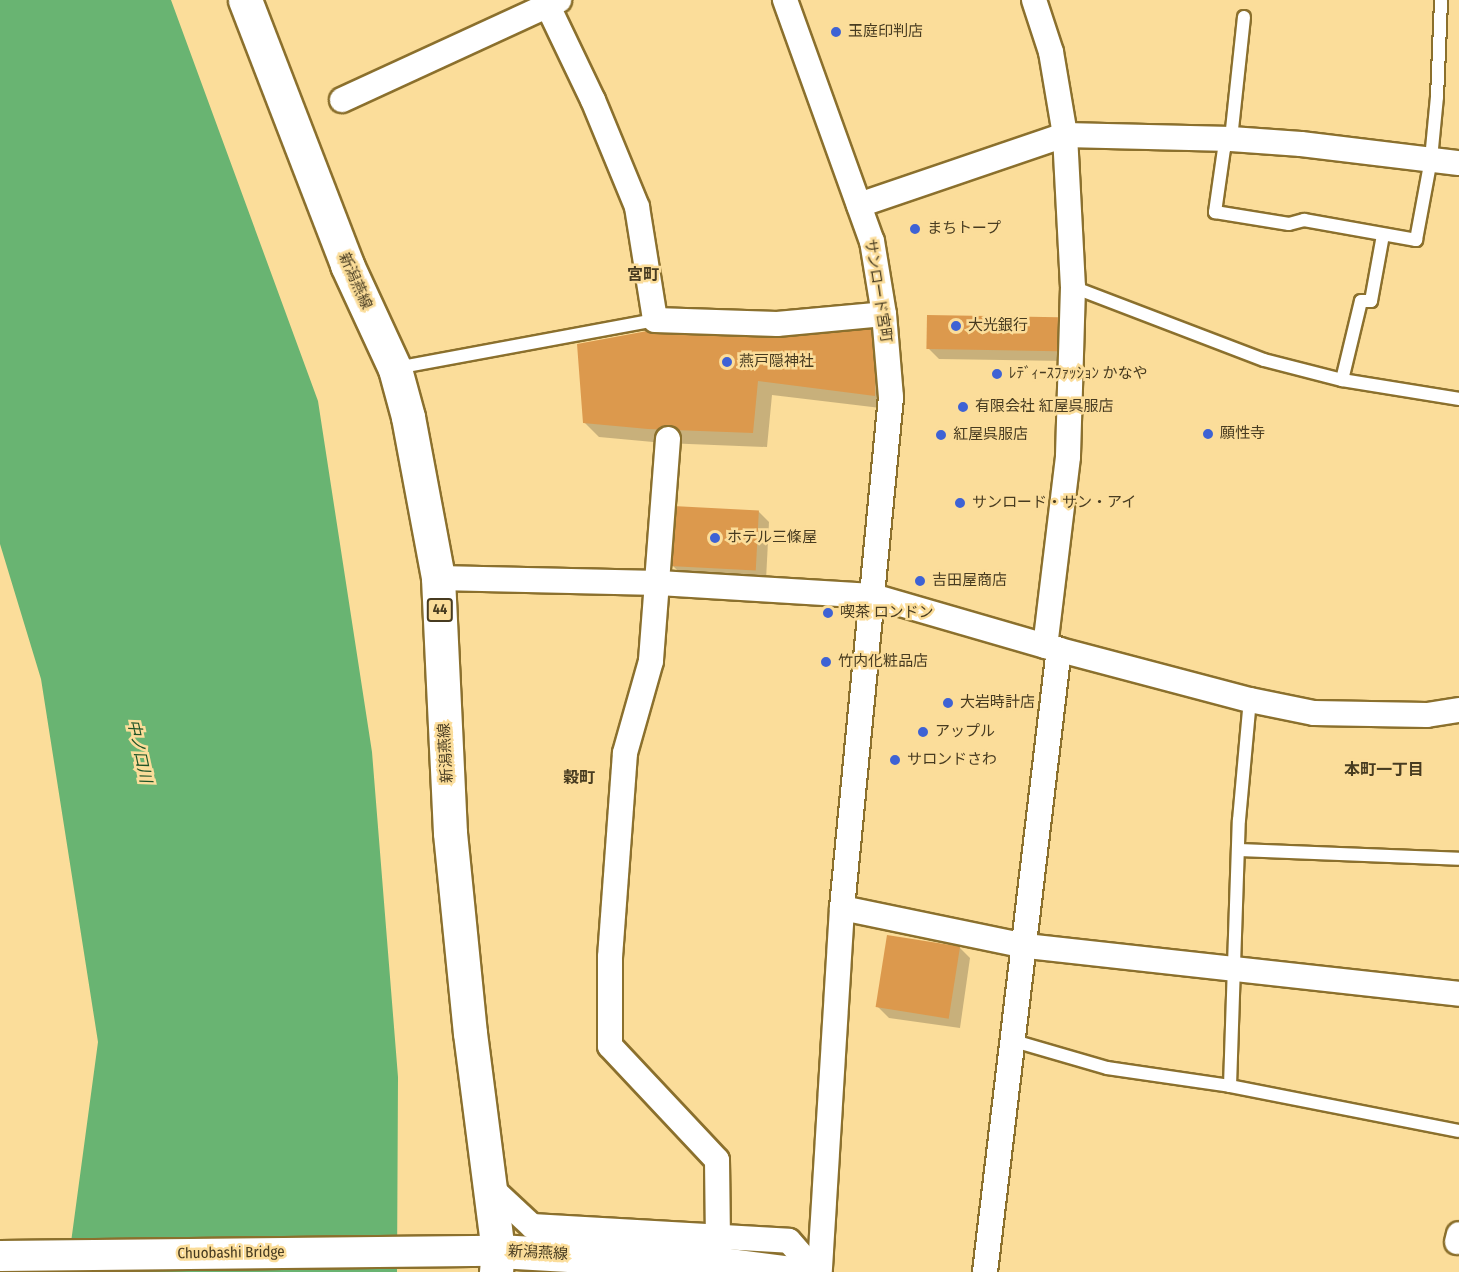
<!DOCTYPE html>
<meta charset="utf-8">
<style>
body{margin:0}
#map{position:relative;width:1459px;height:1272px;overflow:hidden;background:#fbdd9a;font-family:"Fira Sans Condensed","Noto Sans JP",sans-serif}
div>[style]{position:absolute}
.water>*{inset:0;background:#69b472}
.shadow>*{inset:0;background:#0003}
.building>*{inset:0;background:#dc994d;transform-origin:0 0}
.roads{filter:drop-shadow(2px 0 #8b702d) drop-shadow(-2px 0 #8b702d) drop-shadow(0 2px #8b702d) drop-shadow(0 -2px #8b702d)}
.service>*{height:12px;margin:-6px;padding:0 6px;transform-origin:6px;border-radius:6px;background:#fff}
.minor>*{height:24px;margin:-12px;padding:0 12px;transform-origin:12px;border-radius:12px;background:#fff}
.tertiary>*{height:30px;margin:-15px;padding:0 15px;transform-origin:15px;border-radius:15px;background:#fff}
.secondary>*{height:33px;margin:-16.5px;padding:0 16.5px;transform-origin:16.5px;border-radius:16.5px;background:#fff}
.primary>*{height:33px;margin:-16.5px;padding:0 16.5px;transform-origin:16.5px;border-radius:16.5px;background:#fff}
.dots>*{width:16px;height:16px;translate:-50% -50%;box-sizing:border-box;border:3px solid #fbdd9a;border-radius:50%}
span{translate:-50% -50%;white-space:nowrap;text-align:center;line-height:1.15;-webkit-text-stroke:5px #fbdd9a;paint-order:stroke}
.shield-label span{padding:2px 4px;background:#fbdd9a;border:2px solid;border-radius:4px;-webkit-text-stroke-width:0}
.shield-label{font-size:14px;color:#473b20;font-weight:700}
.poi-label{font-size:15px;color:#473b20}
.left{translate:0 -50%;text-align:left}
.street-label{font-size:15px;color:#473b20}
.neighbourhood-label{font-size:16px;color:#473b20;font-weight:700}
.water-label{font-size:16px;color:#1f5428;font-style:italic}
</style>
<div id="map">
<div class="water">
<div style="clip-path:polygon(0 0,171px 0,318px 401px,372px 752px,398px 1077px,397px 1272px,67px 1272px,98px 1042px,41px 679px,0 544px)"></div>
</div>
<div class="shadow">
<div style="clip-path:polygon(1057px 319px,1068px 330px,1068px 361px,939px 359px,928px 348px)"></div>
<div style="clip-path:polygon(877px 329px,889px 409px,772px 395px,767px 447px,664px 443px,599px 437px,584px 422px,777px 335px)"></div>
<div style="clip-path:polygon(758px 511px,769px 522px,766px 580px,683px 576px,672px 565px)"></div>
<div style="clip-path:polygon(959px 947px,970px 958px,960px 1028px,889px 1018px,878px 1007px)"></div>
</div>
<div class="building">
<div style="left:927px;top:315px;width:131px;height:34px;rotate:1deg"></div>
<div style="clip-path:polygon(877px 328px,875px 396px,758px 381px,753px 433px,648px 429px,583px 423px,577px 344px,658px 329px,777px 334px)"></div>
<div style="left:673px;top:506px;width:86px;height:60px;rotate:3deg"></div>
<div style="left:887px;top:935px;width:74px;height:73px;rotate:9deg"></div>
</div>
<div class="roads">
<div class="service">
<div style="left:1244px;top:17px;width:123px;rotate:96.1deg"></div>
<div style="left:1231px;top:139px;width:12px;rotate:125deg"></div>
<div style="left:1224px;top:149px;width:64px;rotate:98.1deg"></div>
<div style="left:1215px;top:212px;width:75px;rotate:9.2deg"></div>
<div style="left:1289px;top:224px;width:16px;rotate:-15deg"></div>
<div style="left:1304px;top:220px;width:114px;rotate:10.1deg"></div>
<div style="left:1416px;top:240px;width:82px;rotate:-79.5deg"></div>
<div style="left:1431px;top:159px;width:62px;rotate:-84.5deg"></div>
<div style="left:1437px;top:97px;width:97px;rotate:-87.6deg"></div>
<div style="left:1073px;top:287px;width:204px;rotate:20.9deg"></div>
<div style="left:1264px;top:360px;width:81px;rotate:14.4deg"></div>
<div style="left:1342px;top:380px;width:119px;rotate:9.2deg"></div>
<div style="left:396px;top:368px;width:263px;rotate:-10.5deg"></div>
<div style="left:1342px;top:380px;width:81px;rotate:-76.5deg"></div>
<div style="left:1361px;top:301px;width:10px"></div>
<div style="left:1371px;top:301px;width:67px;rotate:-79.7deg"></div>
<div style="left:1239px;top:850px;width:220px;rotate:2.3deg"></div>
<div style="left:1014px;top:1041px;width:97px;rotate:16.2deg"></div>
<div style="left:1107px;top:1068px;width:124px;rotate:8.3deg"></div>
<div style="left:1230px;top:1086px;width:233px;rotate:11.1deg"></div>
<div style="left:1230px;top:1086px;width:266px;rotate:-88.1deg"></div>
<div style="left:1239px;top:820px;width:121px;rotate:-84.8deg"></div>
</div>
<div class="minor">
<div style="left:545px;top:0;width:111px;rotate:64.4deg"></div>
<div style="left:593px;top:100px;width:116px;rotate:67.6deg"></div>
<div style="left:637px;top:207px;width:114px;rotate:80.9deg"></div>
<div style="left:655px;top:320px;width:122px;rotate:1.9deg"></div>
<div style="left:777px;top:324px;width:107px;rotate:-5.3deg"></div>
<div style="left:785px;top:0;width:256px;rotate:70.2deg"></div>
<div style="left:872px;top:241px;width:74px;rotate:80.7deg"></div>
<div style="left:884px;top:314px;width:83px;rotate:85.2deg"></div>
<div style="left:891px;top:397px;width:513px;rotate:95.48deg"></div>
<div style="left:842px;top:908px;width:365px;rotate:93.5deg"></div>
<div style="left:1034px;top:0;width:55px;rotate:71.9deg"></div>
<div style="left:1051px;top:52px;width:84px;rotate:80.4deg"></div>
<div style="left:1065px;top:135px;width:152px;rotate:87deg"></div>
<div style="left:1073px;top:287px;width:170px;rotate:91.7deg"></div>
<div style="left:1068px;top:457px;width:190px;rotate:96.9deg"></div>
<div style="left:342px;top:100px;width:239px;rotate:-24.7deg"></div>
<div style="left:859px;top:205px;width:218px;rotate:-18.8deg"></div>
<div style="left:1065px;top:135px;width:166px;rotate:1.4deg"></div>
<div style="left:1231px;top:139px;width:70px;rotate:4.1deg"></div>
<div style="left:1301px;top:144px;width:159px;rotate:6.9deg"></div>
<div style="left:668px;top:439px;width:223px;rotate:94.4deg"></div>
<div style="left:651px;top:661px;width:96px;rotate:105.8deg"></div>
<div style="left:625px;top:753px;width:205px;rotate:94.2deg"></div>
<div style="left:610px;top:957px;width:89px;rotate:90deg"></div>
<div style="left:610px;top:1046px;width:156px;rotate:46.8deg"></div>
<div style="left:717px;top:1160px;width:78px;rotate:89.3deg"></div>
<div style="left:438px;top:578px;width:221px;rotate:1.3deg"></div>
<div style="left:659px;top:583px;width:214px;rotate:3.5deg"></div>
<div style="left:873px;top:596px;width:179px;rotate:16.2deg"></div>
<div style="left:1045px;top:646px;width:212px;rotate:14.8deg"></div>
<div style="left:1250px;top:700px;width:65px;rotate:11.5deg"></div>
<div style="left:1314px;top:713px;width:113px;rotate:1deg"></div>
<div style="left:1427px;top:715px;width:32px;rotate:-9deg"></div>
<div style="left:842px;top:908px;width:188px;rotate:11.7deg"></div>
<div style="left:1026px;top:946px;width:436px;rotate:6.3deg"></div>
<div style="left:490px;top:1187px;width:57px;rotate:42.9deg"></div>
<div style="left:532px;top:1226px;width:257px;rotate:3.3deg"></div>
<div style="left:789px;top:1241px;width:41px;rotate:48.9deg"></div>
<div style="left:1457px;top:1242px;width:8px;rotate:-76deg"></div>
<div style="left:985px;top:1272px;width:627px;rotate:-83.23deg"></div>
</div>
<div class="tertiary">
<div style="left:0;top:1256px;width:498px;rotate:-0.6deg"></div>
</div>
<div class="secondary">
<div style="left:496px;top:1272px;width:21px;rotate:-85deg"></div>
</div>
<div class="primary">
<div style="left:245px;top:0;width:284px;rotate:68.9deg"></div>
<div style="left:347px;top:265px;width:115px;rotate:65.2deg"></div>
<div style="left:395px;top:369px;width:50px;rotate:74.8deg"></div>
<div style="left:408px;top:417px;width:164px;rotate:79.4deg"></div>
<div style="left:438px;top:578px;width:255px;rotate:87.3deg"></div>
<div style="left:450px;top:833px;width:201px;rotate:84.3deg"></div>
<div style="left:470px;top:1033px;width:220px;rotate:82.7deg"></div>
<div style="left:498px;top:1251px;width:224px;rotate:3.3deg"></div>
<div style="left:722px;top:1264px;width:63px;rotate:7.4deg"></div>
</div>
</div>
<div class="dots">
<div style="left:836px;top:32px;background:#3e62d4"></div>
<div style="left:915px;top:229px;background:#3e62d4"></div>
<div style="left:956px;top:326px;background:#3e62d4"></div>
<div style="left:727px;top:362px;background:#3e62d4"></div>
<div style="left:997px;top:374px;background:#3e62d4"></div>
<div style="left:963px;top:407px;background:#3e62d4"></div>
<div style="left:1208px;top:434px;background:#3e62d4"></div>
<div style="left:941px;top:435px;background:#3e62d4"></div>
<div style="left:960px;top:503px;background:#3e62d4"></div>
<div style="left:715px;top:538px;background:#3e62d4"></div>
<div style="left:920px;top:581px;background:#3e62d4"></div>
<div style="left:828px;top:613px;background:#3e62d4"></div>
<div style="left:826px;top:662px;background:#3e62d4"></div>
<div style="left:948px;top:703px;background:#3e62d4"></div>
<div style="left:923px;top:732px;background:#3e62d4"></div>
<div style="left:895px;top:760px;background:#3e62d4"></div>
</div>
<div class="shield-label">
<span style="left:440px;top:610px">44</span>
</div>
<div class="poi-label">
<span class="left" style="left:848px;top:32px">玉庭印判店</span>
<span class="left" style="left:927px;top:229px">まちトープ</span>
<span class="left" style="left:968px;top:326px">大光銀行</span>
<span class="left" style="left:739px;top:362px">燕戸隠神社</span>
<span class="left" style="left:1009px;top:374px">ﾚﾃﾞｨｰｽﾌｧｯｼｮﾝ かなや</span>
<span class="left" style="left:975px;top:407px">有限会社 紅屋呉服店</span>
<span class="left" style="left:1220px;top:434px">願性寺</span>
<span class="left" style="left:953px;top:435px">紅屋呉服店</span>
<span class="left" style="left:972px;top:503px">サンロード・サン・アイ</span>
<span class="left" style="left:727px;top:538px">ホテル三條屋</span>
<span class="left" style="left:932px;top:581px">吉田屋商店</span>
<span class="left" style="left:840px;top:613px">喫茶 ロンドン</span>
<span class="left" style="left:838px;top:662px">竹内化粧品店</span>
<span class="left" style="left:960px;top:703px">大岩時計店</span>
<span class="left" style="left:935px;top:732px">アップル</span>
<span class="left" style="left:907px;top:760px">サロンドさわ</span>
</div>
<div class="street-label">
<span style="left:355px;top:281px;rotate:66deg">新潟燕線</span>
<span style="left:878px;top:291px;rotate:81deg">サンロード宮町</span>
<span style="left:446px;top:753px;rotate:-93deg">新潟燕線</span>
<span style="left:231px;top:1253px;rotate:-1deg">Chuobashi Bridge</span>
<span style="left:538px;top:1253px;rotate:3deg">新潟燕線</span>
</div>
<div class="neighbourhood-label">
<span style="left:643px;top:275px">宮町</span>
<span style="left:1384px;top:770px">本町一丁目</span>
<span style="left:579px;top:778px">穀町</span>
</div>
<div class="water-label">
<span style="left:139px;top:751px;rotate:78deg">中ノ口川</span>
</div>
</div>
